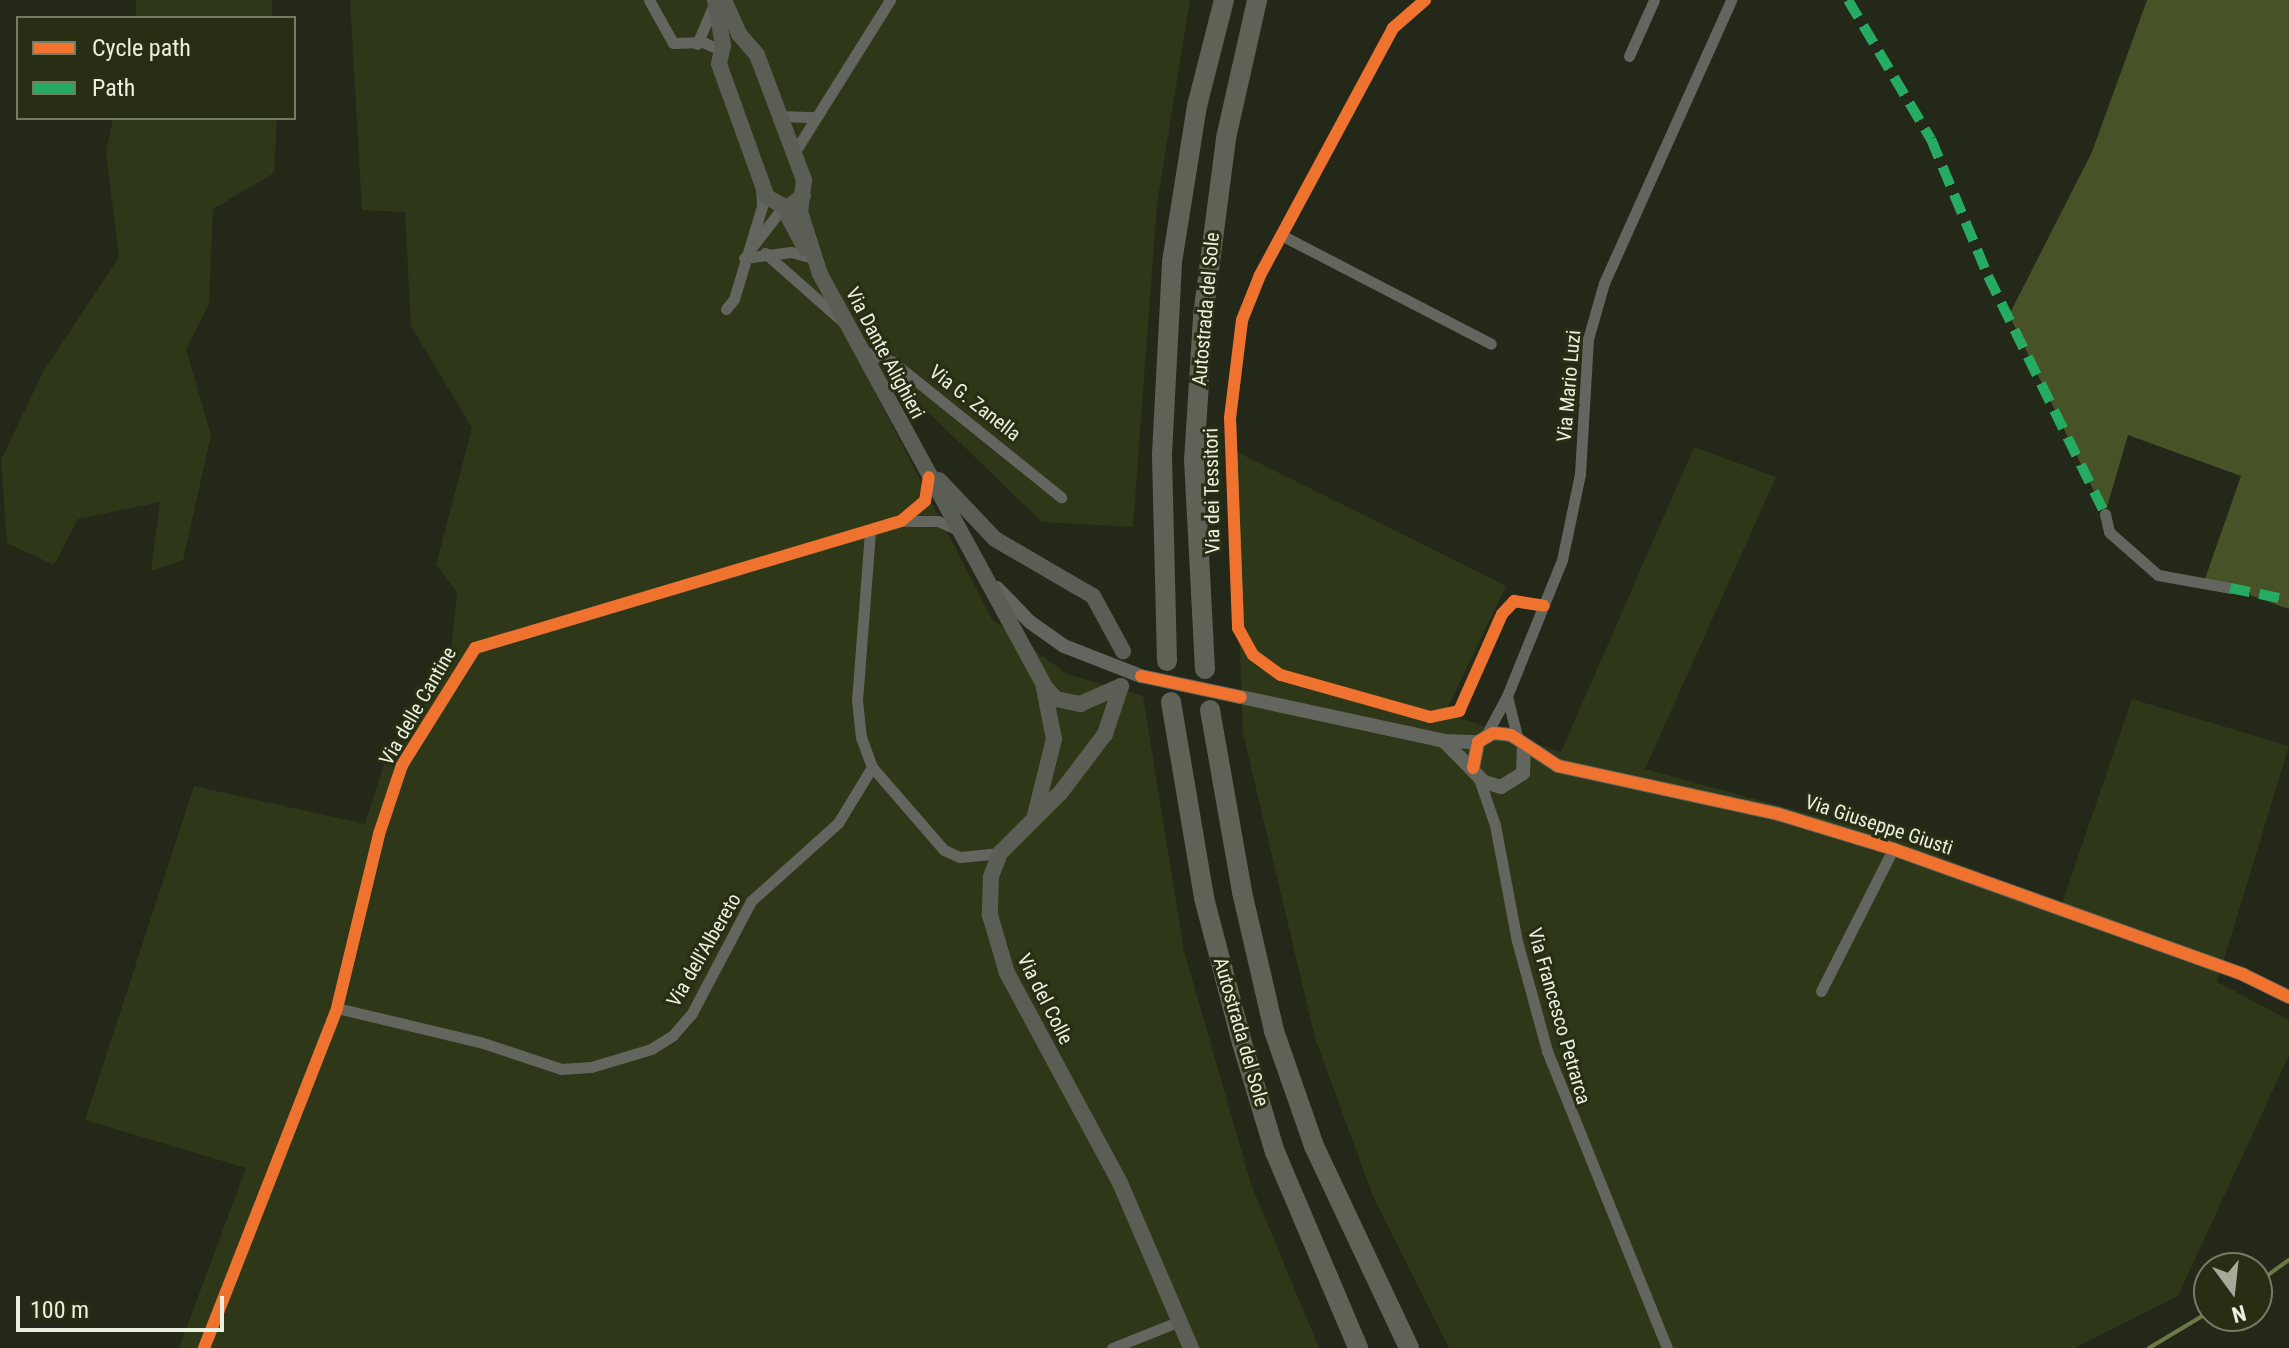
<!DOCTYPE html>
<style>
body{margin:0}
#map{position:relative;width:2289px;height:1348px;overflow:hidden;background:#242819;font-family:"Roboto Condensed",sans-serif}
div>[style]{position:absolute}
.built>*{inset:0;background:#2e3717;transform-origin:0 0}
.green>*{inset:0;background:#475227}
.stream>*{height:4px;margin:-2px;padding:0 2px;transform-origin:2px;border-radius:2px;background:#6b7a45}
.minor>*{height:11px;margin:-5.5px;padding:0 5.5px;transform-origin:5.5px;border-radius:5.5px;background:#63655f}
.tertiary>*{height:14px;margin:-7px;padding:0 7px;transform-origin:7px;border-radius:7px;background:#63655f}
.secondary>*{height:16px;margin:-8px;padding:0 8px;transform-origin:8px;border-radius:8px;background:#5b5e54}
.motorway>*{height:20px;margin:-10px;padding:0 10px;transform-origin:10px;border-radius:10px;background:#5f6256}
.tertiary-bridge>*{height:14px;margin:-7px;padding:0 7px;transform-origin:7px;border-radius:7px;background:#63655f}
.quiet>*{height:10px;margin-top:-5px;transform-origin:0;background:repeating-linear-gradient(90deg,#26ab63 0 20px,transparent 0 30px)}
.cycleway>*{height:12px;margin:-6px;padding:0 6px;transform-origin:6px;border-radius:6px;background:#ef722f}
span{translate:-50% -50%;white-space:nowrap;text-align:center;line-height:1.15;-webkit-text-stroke:6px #272e13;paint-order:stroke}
.street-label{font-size:20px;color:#eaf0df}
.legend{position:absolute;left:16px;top:16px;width:280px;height:104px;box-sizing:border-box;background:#272e13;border:2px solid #757c65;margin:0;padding:10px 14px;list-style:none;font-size:24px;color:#eaf0df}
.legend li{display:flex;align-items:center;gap:16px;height:40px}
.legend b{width:40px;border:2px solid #757c65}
.north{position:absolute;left:2193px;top:1252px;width:80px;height:80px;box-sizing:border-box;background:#272e13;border:2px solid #757c65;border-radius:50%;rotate:165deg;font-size:22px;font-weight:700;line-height:32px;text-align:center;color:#eaf0df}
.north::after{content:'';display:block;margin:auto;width:28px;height:36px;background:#a5aa9a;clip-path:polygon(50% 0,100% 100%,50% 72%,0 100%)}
.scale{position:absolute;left:16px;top:1296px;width:208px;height:36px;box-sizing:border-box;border:4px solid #eaf0df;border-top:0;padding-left:10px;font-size:24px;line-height:28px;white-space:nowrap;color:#eaf0df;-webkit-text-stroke:6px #272e13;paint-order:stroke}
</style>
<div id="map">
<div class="built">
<div style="left:136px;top:0;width:136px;height:18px"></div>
<div style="clip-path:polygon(350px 0,1190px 0,1157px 204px,1133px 527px,1042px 522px,901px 386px,878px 398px,992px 619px,1067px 674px,1143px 696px,1184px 951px,1251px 1184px,1319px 1348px,179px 1348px,246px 1168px,85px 1120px,194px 786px,365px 824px,385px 761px,450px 659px,457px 592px,436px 565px,472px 428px,411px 326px,405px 212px,362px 210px)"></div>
<div style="clip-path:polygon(113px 118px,277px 118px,274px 173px,213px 209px,209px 304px,186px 349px,211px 435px,183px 560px,151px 571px,160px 502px,78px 519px,54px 565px,7px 543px,1px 460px,43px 372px,119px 257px,106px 153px)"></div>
<div style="clip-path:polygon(1694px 447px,1776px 477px,1645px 769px,1897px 838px,2061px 906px,2132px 699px,2289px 746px,2217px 982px,2289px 1020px,2289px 1055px,2178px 1296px,2075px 1348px,1449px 1348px,1373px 1196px,1315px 1038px,1243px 733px,1233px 450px,1506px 586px,1445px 713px,1561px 752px)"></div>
</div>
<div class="green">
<div style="clip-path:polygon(2147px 0,2289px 0,2289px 609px,2205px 579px,2241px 476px,2128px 435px,2105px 514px,2009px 315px,2092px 152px)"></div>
</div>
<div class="stream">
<div style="left:2257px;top:1283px;width:39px;rotate:-36deg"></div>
<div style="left:2149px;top:1348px;width:70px;rotate:-31deg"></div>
</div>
<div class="minor">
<div style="left:649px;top:0;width:49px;rotate:60.8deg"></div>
<div style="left:673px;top:43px;width:30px;rotate:-2deg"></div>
<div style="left:703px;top:42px;width:21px;rotate:25deg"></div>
<div style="left:1425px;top:0;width:43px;rotate:138.8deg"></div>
<div style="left:1393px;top:28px;width:281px;rotate:118.3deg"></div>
<div style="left:1260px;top:275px;width:48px;rotate:111.8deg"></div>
<div style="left:1242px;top:320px;width:99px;rotate:97deg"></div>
<div style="left:1230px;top:418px;width:210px;rotate:87.8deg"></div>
<div style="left:1238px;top:628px;width:31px;rotate:61deg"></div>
<div style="left:1253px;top:655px;width:34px;rotate:36deg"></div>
<div style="left:1281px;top:675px;width:155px;rotate:15.7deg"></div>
<div style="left:1430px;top:717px;width:30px;rotate:-12deg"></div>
<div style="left:1459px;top:711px;width:106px;rotate:-66.1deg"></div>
<div style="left:1502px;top:614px;width:18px;rotate:-47deg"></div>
<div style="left:1514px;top:601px;width:30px;rotate:9deg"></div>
<div style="left:697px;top:44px;width:46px;rotate:-66.8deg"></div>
<div style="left:1629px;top:56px;width:61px;rotate:-65.9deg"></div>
<div style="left:781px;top:116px;width:33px;rotate:2deg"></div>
<div style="left:794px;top:153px;width:181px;rotate:-57.9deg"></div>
<div style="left:1283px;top:236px;width:234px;rotate:27.4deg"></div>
<div style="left:749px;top:251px;width:56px;rotate:-52.3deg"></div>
<div style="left:765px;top:253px;width:103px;rotate:41.4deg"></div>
<div style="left:744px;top:258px;width:47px;rotate:-7.3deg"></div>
<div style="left:791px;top:252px;width:20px;rotate:15deg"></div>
<div style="left:726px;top:309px;width:13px;rotate:-51deg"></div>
<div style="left:734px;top:299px;width:97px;rotate:-73.2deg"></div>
<div style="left:762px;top:206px;width:17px;rotate:-93deg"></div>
<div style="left:859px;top:350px;width:36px;rotate:19deg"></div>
<div style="left:893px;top:362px;width:216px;rotate:38.8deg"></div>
<div style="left:2105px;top:514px;width:18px;rotate:77deg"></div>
<div style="left:2109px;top:532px;width:65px;rotate:41.3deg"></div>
<div style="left:2158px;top:575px;width:73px;rotate:10.2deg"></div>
<div style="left:906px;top:521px;width:32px"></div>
<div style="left:938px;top:521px;width:22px;rotate:24deg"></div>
<div style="left:870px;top:532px;width:169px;rotate:94.4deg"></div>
<div style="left:857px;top:700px;width:37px;rotate:84deg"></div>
<div style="left:861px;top:737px;width:32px;rotate:70deg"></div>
<div style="left:872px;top:767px;width:110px;rotate:49.1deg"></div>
<div style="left:944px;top:850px;width:17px;rotate:24deg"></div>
<div style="left:960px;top:857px;width:40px;rotate:-5.7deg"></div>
<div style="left:1507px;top:696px;width:45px;rotate:76deg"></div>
<div style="left:1485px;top:737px;width:47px;rotate:-61.8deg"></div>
<div style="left:1507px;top:696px;width:147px;rotate:-68deg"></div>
<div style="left:1562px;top:560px;width:88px;rotate:-78.2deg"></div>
<div style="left:1580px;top:474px;width:135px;rotate:-86.6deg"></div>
<div style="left:1588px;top:339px;width:58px;rotate:-74.1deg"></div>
<div style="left:1604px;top:283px;width:310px;rotate:-65.8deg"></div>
<div style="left:1478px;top:776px;width:52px;rotate:70.9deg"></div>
<div style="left:1495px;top:825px;width:118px;rotate:79.3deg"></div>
<div style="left:1517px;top:941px;width:114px;rotate:74.7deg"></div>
<div style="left:1547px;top:1051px;width:320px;rotate:68deg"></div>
<div style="left:1821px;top:991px;width:159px;rotate:-63.1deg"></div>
<div style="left:337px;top:1008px;width:147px;rotate:13.4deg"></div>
<div style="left:480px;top:1042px;width:85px;rotate:18.4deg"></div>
<div style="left:561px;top:1069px;width:30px;rotate:-4deg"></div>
<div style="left:591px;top:1067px;width:63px;rotate:-16.7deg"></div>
<div style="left:651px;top:1049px;width:26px;rotate:-32deg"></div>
<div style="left:673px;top:1035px;width:29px;rotate:-49deg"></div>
<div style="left:692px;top:1013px;width:127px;rotate:-62.2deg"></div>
<div style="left:751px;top:901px;width:117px;rotate:-41.9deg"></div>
<div style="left:838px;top:823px;width:66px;rotate:-58.7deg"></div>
<div style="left:204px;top:1348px;width:365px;rotate:-68.6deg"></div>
<div style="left:337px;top:1008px;width:179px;rotate:-76.4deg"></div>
<div style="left:379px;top:834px;width:73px;rotate:-71.6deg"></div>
<div style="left:402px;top:765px;width:138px;rotate:-58deg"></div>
<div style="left:475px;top:648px;width:445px;rotate:-16.6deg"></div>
<div style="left:901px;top:521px;width:31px;rotate:-40deg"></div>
<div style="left:925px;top:501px;width:24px;rotate:-81deg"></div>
<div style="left:1112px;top:1348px;width:73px;rotate:-21.7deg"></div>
</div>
<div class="tertiary">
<div style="left:997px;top:588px;width:47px;rotate:45.9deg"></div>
<div style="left:1030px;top:622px;width:42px;rotate:35.2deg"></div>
<div style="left:1064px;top:646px;width:83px;rotate:21.3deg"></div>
<div style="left:1241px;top:697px;width:208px;rotate:12.2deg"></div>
<div style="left:1444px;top:741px;width:34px;rotate:2deg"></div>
<div style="left:1444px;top:741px;width:57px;rotate:45.7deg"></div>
<div style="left:1484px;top:782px;width:18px;rotate:16deg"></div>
<div style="left:1501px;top:787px;width:26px;rotate:-32deg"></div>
<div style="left:1523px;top:773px;width:26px;rotate:-88deg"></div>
<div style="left:1473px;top:768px;width:26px;rotate:-79deg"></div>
<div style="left:1478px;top:742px;width:17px;rotate:-31deg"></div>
<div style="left:1493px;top:733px;width:18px;rotate:6deg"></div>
<div style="left:1511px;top:735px;width:56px;rotate:33.4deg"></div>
<div style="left:1558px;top:766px;width:225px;rotate:12.3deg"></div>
<div style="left:1778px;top:814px;width:120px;rotate:16.9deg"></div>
<div style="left:1893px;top:849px;width:373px;rotate:19.7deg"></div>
<div style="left:2244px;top:975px;width:50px;rotate:26.1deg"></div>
</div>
<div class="secondary">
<div style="left:715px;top:0;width:46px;rotate:79.9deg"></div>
<div style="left:723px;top:45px;width:19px;rotate:102deg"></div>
<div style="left:719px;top:64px;width:141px;rotate:70.2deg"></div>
<div style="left:767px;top:197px;width:23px;rotate:29deg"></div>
<div style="left:787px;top:208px;width:20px;rotate:-37deg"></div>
<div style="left:724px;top:0;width:37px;rotate:66deg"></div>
<div style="left:739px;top:34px;width:28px;rotate:49deg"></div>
<div style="left:757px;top:55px;width:134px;rotate:69.4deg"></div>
<div style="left:804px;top:180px;width:32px;rotate:97deg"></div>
<div style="left:800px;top:212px;width:65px;rotate:72.1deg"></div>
<div style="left:820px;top:274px;width:466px;rotate:61.4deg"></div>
<div style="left:1043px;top:683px;width:57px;rotate:78.9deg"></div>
<div style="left:1054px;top:739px;width:78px;rotate:104deg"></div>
<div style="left:783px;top:207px;width:47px;rotate:61.8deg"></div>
<div style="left:939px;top:480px;width:81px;rotate:46.5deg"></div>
<div style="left:995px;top:539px;width:113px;rotate:30.2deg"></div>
<div style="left:1093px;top:596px;width:63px;rotate:61.4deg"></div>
<div style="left:1121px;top:686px;width:51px;rotate:108.4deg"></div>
<div style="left:1105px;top:734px;width:73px;rotate:127.2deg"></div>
<div style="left:1061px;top:792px;width:86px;rotate:135deg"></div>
<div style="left:1000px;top:853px;width:26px;rotate:111deg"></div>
<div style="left:991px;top:877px;width:38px;rotate:92deg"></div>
<div style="left:990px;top:915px;width:60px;rotate:73.7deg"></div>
<div style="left:1007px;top:973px;width:238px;rotate:61.7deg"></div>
<div style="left:1120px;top:1183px;width:180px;rotate:66.7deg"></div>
<div style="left:1046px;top:688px;width:15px;rotate:48deg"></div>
<div style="left:1056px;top:699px;width:25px;rotate:12deg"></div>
<div style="left:1080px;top:704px;width:45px;rotate:-23.7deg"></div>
</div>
<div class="motorway">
<div style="left:1167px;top:661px;width:207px;rotate:-91.4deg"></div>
<div style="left:1162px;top:454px;width:192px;rotate:-87deg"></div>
<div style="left:1172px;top:262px;width:158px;rotate:-80.9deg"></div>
<div style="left:1197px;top:106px;width:109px;rotate:-75.7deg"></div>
<div style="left:1205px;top:669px;width:208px;rotate:-93deg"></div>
<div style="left:1194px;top:461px;width:145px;rotate:-86.4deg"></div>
<div style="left:1203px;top:316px;width:179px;rotate:-82.6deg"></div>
<div style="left:1226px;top:138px;width:141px;rotate:-77.3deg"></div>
<div style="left:1171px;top:702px;width:199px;rotate:80.4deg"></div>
<div style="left:1204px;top:898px;width:150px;rotate:75.3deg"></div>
<div style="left:1242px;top:1043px;width:114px;rotate:73.2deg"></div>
<div style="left:1275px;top:1152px;width:213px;rotate:67deg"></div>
<div style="left:1210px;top:710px;width:185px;rotate:80deg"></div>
<div style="left:1242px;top:892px;width:143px;rotate:77deg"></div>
<div style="left:1274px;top:1031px;width:122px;rotate:70.8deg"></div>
<div style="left:1314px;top:1146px;width:223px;rotate:64.8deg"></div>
</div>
<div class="tertiary-bridge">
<div style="left:1141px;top:676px;width:102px;rotate:11.9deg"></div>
</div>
<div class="quiet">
<div style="left:1848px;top:0;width:162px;rotate:59.2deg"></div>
<div style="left:1931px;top:139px;width:148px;rotate:67.4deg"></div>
<div style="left:1988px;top:276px;width:265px;rotate:63.8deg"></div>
<div style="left:2230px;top:588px;width:60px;rotate:11.5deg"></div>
</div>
<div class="cycleway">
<div style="left:1425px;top:0;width:43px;rotate:138.8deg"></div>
<div style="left:1393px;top:28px;width:281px;rotate:118.3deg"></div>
<div style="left:1260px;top:275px;width:48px;rotate:111.8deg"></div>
<div style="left:1242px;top:320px;width:99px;rotate:97deg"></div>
<div style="left:1230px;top:418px;width:210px;rotate:87.8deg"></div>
<div style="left:1238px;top:628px;width:31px;rotate:61deg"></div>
<div style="left:1253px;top:655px;width:34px;rotate:36deg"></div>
<div style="left:1281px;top:675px;width:155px;rotate:15.7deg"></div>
<div style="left:1430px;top:717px;width:30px;rotate:-12deg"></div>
<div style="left:1459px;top:711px;width:106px;rotate:-66.1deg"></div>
<div style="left:1502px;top:614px;width:18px;rotate:-47deg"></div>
<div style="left:1514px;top:601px;width:30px;rotate:9deg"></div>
<div style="left:1141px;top:676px;width:102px;rotate:11.9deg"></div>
<div style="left:1473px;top:768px;width:26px;rotate:-79deg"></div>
<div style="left:1478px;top:742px;width:17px;rotate:-31deg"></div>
<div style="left:1493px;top:733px;width:18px;rotate:6deg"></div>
<div style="left:1511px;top:735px;width:56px;rotate:33.4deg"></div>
<div style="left:1558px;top:766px;width:225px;rotate:12.3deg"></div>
<div style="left:1778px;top:814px;width:120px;rotate:16.9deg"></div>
<div style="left:1893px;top:849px;width:373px;rotate:19.7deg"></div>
<div style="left:2244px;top:975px;width:50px;rotate:26.1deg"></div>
<div style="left:204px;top:1348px;width:365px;rotate:-68.6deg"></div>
<div style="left:337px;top:1008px;width:179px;rotate:-76.4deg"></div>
<div style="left:379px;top:834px;width:73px;rotate:-71.6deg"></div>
<div style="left:402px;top:765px;width:138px;rotate:-58deg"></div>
<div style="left:475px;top:648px;width:445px;rotate:-16.6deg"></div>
<div style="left:901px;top:521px;width:31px;rotate:-40deg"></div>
<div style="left:925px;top:501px;width:24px;rotate:-81deg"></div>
</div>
<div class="street-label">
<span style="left:1206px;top:309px;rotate:-85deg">Autostrada del Sole</span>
<span style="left:885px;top:353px;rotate:62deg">Via Dante Alighieri</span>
<span style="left:1569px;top:386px;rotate:-85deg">Via Mario Luzi</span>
<span style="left:975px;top:403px;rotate:38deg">Via G. Zanella</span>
<span style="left:1212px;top:491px;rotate:-91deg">Via dei Tessitori</span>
<span style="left:418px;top:706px;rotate:-60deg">Via delle Cantine</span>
<span style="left:1879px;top:825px;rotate:18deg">Via Giuseppe Giusti</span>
<span style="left:704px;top:950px;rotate:-60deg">Via dell'Albereto</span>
<span style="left:1045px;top:999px;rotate:63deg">Via del Colle</span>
<span style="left:1559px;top:1016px;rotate:74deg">Via Francesco Petrarca</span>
<span style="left:1241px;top:1032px;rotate:74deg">Autostrada del Sole</span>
</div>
<ul class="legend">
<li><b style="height:10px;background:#ef722f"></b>Cycle path</li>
<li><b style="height:10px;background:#26ab63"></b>Path</li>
</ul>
<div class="north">N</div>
<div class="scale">100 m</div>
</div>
